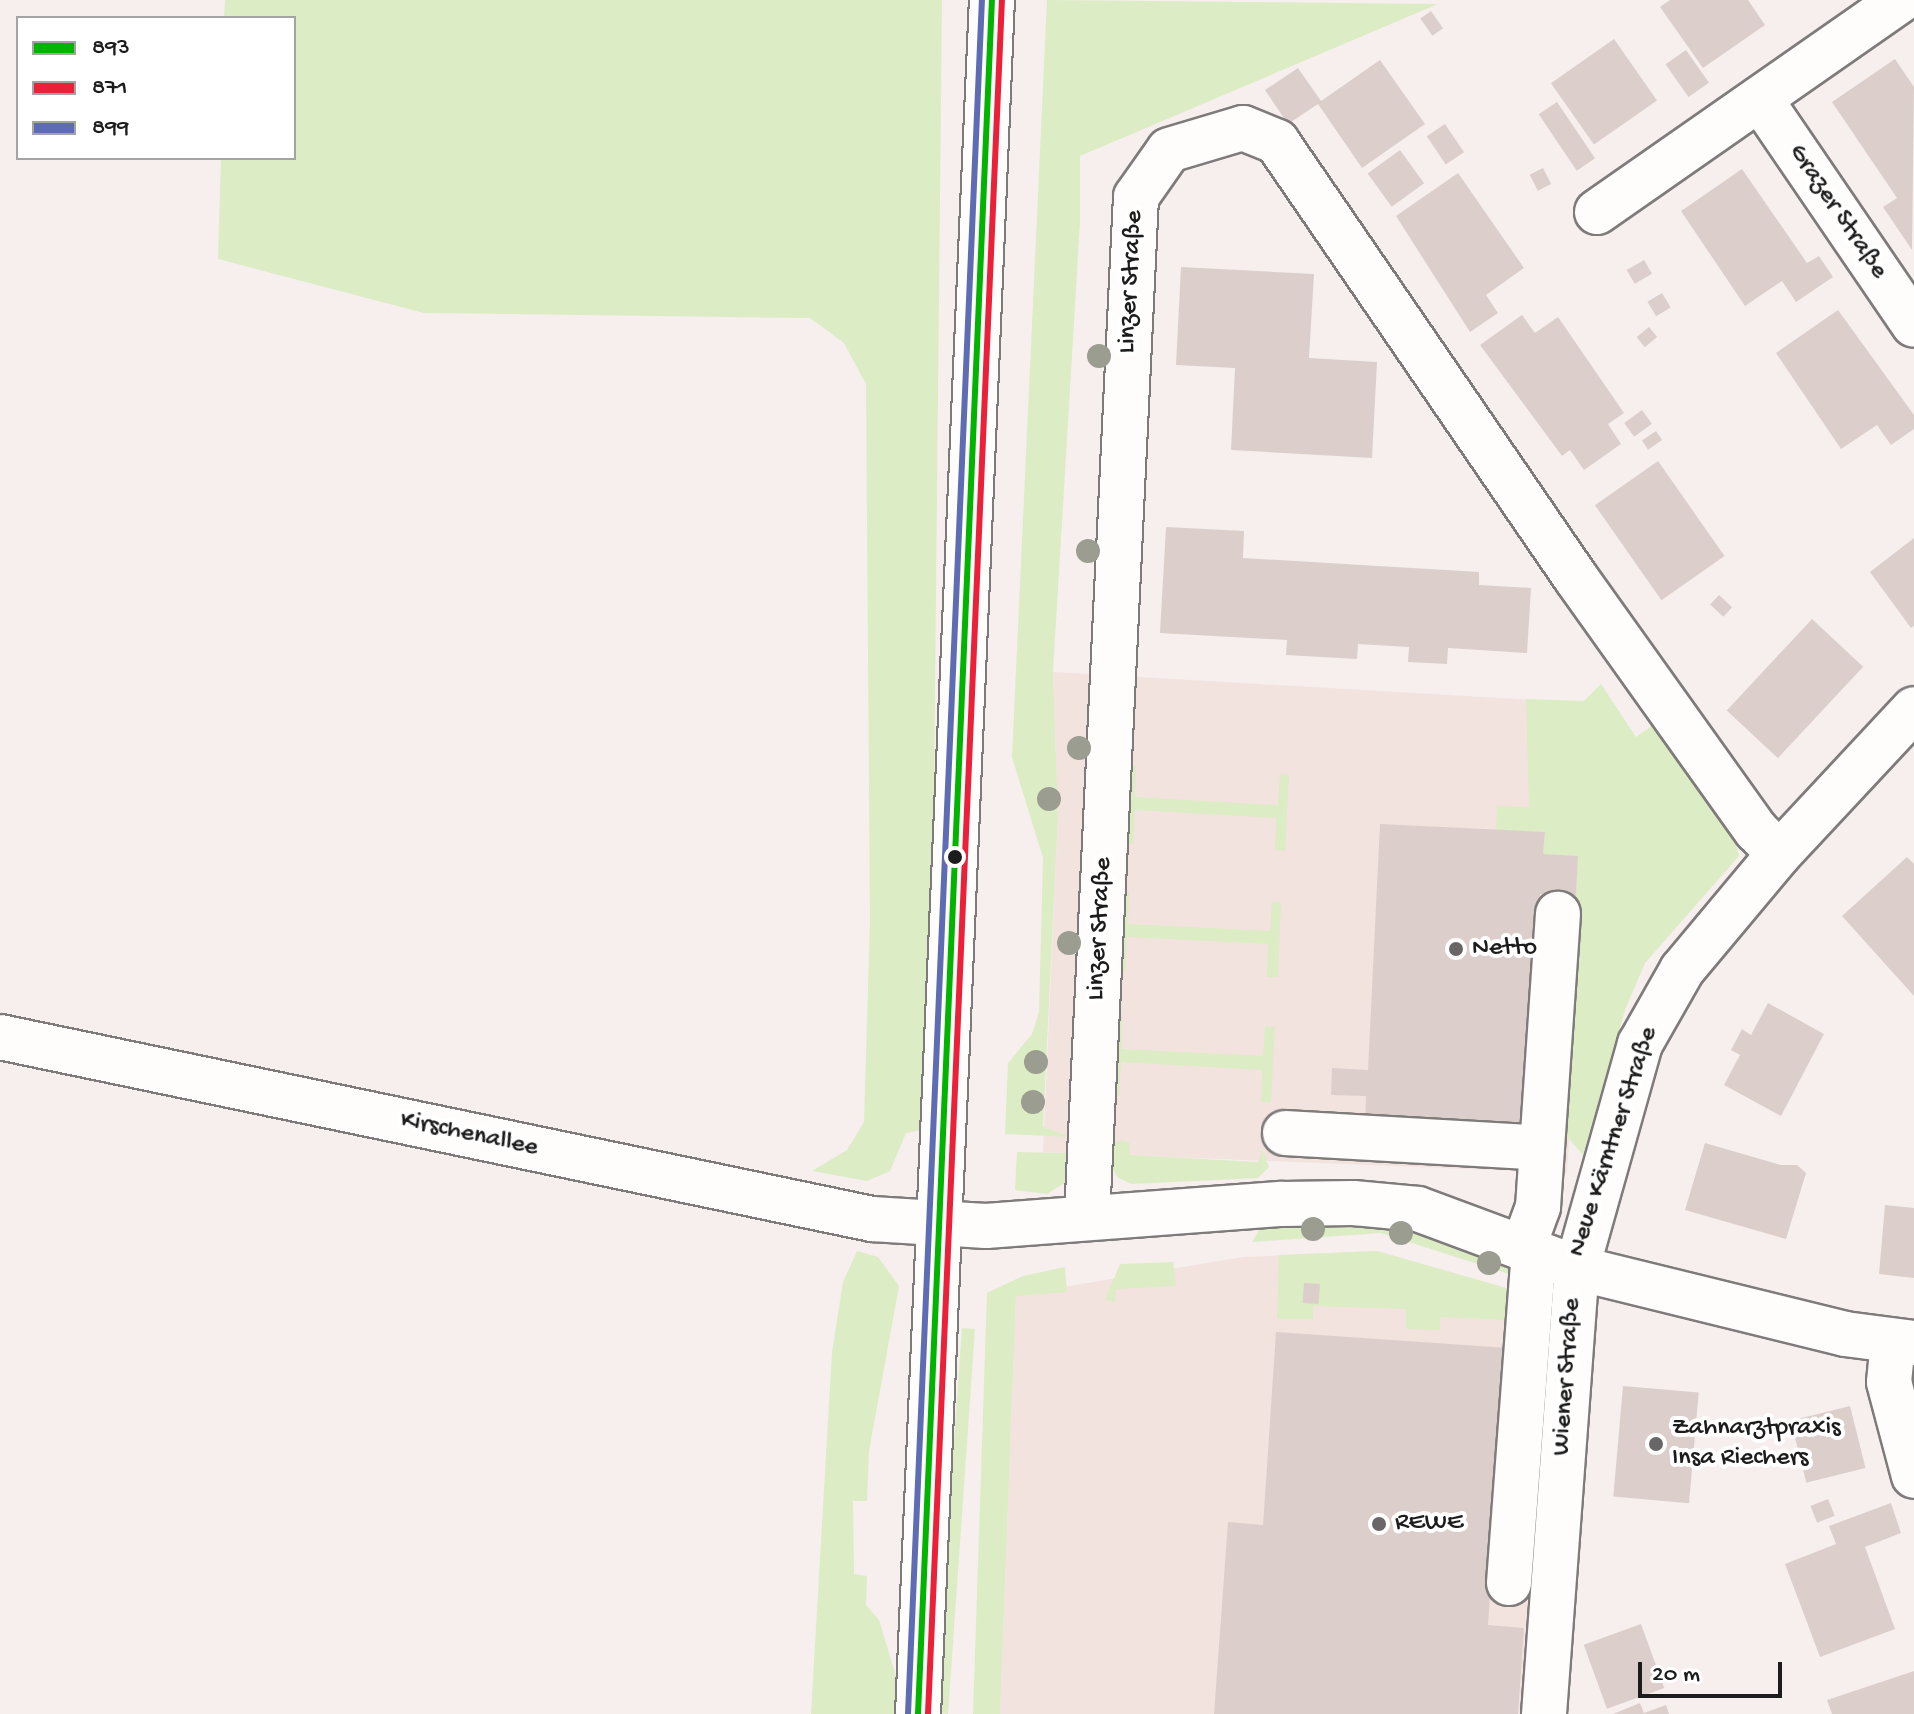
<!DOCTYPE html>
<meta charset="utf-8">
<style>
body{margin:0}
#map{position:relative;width:1914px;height:1714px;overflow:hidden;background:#f6efee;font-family:"Gochi Hand",sans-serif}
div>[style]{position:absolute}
.built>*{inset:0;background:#f3e3de}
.green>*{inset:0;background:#dcecc4;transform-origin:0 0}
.building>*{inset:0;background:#dccfcb;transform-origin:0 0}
.roads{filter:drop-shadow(2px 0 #7e7b7a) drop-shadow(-2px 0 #7e7b7a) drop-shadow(0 2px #7e7b7a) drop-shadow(0 -2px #7e7b7a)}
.minor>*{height:44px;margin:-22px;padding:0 22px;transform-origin:22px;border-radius:22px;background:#fefdfc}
.major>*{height:44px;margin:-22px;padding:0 22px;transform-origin:22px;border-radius:22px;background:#fefdfc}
.bus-1>*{height:6px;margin:-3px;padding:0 3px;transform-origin:3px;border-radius:3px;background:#00b400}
.bus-2>*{height:6px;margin:-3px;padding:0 3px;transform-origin:3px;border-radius:3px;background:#eb2039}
.bus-3>*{height:6px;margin:-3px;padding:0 3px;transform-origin:3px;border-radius:3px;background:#5d6cb3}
.trees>*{width:24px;height:24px;margin:-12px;border-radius:50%;background:#9a9d90}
.dots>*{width:22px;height:22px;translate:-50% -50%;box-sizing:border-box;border:4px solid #fff;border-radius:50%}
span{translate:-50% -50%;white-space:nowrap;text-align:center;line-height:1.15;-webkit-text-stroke:8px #fff;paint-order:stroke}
.street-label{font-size:26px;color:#1c1c1c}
.poi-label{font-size:26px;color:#1c1c1c}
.left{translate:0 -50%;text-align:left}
.legend{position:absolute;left:16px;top:16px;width:280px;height:144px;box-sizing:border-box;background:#fff;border:2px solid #a4a4a4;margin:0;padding:10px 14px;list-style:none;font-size:24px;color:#1c1c1c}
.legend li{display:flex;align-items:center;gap:16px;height:40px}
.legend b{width:40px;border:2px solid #a4a4a4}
.scale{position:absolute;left:1638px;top:1662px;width:144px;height:36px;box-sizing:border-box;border:4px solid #1c1c1c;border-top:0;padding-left:10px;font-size:24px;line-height:28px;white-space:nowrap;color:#1c1c1c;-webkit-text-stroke:6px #fff;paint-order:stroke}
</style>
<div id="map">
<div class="built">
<div style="clip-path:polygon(1053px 672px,1554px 701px,1589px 845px,1567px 1173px,1043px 1152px,1058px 816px)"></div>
<div style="clip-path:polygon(1377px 1251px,1513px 1290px,1556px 1331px,1530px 1714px,1000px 1714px,1016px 1295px,1243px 1257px)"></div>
</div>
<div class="green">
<div style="clip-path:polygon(225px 0,942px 0,933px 890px,921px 1130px,906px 1133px,890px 1171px,867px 1181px,812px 1171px,847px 1150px,864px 1122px,870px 922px,866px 384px,844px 343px,810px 318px,424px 313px,218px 259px,221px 158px,294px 158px,294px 18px,224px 18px)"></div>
<div style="clip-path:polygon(1047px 0,1438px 4px,1080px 156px,1080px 222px,1053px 672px,1058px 816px,1043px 1127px,1071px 1137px,1005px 1134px,1008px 1063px,1032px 1034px,1039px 1012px,1043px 858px,1012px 757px)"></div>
<div style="clip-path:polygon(1601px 684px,1636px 737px,1658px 722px,1728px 816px,1739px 856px,1645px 963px,1625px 1010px,1583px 1155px,1565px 1134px,1578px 856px,1543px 854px,1545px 832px,1496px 830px,1497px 806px,1529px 807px,1526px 699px,1584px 701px)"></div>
<div style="clip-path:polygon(1127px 765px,1136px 766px,1135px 797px,1278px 805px,1280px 774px,1289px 775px,1285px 851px,1275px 850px,1276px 818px,1135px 810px,1133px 844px,1123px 844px)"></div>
<div style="clip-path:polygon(1120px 892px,1129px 892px,1128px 924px,1270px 931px,1272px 902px,1281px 902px,1278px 977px,1267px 977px,1268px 944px,1127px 937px,1125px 971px,1116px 970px)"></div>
<div style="clip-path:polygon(1113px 1017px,1122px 1017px,1122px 1049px,1263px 1056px,1265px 1026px,1275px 1027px,1271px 1102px,1261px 1102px,1262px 1070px,1121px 1062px,1119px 1096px,1109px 1096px)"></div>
<div style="clip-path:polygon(1122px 1140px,1130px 1143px,1129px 1155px,1258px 1162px,1262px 1149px,1269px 1167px,1258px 1178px,1132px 1184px,1118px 1178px,1108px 1161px,1108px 1146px)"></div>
<div style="clip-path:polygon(1017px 1152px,1067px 1153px,1072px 1170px,1066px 1182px,1047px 1194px,1015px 1190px)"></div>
<div style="clip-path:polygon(1376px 1219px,1510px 1263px,1512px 1275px,1381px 1233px,1252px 1242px,1262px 1225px)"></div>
<div style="clip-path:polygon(857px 1251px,878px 1257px,899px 1286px,869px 1451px,867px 1501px,853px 1501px,854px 1574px,867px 1576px,866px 1605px,879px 1620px,899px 1686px,898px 1714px,811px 1714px,832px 1352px,843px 1282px)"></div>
<div style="clip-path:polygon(1377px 1251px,1513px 1290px,1510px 1320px,1440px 1317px,1440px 1330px,1406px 1329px,1406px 1309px,1313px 1306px,1313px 1319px,1277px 1319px,1279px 1255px)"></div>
<div style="clip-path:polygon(1173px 1262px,1176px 1286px,1116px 1289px,1115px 1302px,1105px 1300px,1120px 1264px)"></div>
<div style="clip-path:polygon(1065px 1267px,1067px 1292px,1016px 1296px,1000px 1714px,973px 1714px,987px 1293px,1023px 1276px)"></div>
<div style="left:962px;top:1328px;width:13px;height:386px;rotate:4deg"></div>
</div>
<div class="building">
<div style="clip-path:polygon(1670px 0,1748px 0,1765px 25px,1703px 68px,1660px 7px)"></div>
<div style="left:1431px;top:11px;width:21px;height:13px;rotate:55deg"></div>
<div style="left:1614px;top:39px;width:75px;height:77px;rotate:55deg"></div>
<div style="left:1686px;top:50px;width:40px;height:25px;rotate:55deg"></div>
<div style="clip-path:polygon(1895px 59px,1914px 87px,1912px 250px,1883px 207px,1897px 198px,1832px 102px)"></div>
<div style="clip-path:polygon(1380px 60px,1425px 124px,1362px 168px,1318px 104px,1288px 124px,1265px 90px,1298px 68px,1321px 101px)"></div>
<div style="left:1557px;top:102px;width:68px;height:22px;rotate:56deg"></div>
<div style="left:1445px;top:124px;width:34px;height:22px;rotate:56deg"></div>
<div style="left:1400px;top:150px;width:41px;height:40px;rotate:54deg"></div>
<div style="left:1543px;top:168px;width:18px;height:15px;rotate:63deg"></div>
<div style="clip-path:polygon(1742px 169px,1807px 263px,1819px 256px,1833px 277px,1796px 302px,1782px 281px,1745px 306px,1681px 211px)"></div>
<div style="clip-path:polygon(1458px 173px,1524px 268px,1486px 295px,1498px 313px,1470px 332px,1396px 216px)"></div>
<div style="left:1644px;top:260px;width:16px;height:20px;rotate:60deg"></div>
<div style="clip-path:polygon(1181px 267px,1314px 274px,1309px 358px,1377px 362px,1372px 458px,1231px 450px,1235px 368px,1176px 365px)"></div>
<div style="left:1662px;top:293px;width:17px;height:17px;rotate:59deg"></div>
<div style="clip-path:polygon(1838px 310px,1914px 415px,1914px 429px,1891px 445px,1877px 425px,1841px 449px,1776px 353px)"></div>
<div style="clip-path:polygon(1522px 315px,1535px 333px,1558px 317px,1624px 413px,1608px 424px,1621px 444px,1584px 470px,1570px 450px,1562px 456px,1480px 345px)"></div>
<div style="left:1649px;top:327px;width:13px;height:16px;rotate:51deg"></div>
<div style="left:1642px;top:410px;width:17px;height:22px;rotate:54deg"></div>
<div style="left:1656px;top:431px;width:11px;height:17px;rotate:56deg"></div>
<div style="left:1658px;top:461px;width:116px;height:77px;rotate:55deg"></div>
<div style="clip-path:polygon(1166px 527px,1244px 531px,1243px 558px,1479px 572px,1479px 585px,1531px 588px,1527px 653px,1448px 648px,1447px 664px,1408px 662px,1409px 647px,1358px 644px,1357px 659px,1286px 655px,1287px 640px,1160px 633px)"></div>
<div style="clip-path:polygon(1914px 538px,1914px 626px,1911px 628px,1870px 572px)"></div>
<div style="left:1719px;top:595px;width:18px;height:13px;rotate:43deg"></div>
<div style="left:1812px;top:619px;width:70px;height:125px;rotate:43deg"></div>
<div style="clip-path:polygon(1380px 824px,1545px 832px,1543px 854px,1578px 856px,1576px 896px,1540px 894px,1530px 1132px,1365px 1124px,1366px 1096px,1331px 1095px,1332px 1068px,1368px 1070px)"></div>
<div style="clip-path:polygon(1907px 857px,1914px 864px,1914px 996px,1842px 916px)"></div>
<div style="clip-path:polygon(1768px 1003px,1824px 1034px,1781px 1116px,1724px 1085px,1740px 1055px,1731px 1050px,1742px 1029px,1751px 1035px)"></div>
<div style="clip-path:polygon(1705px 1143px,1781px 1165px,1797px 1165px,1806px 1173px,1786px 1239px,1685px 1210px)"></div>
<div style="clip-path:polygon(1885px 1205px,1914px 1208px,1914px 1278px,1879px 1274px)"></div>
<div style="left:1304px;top:1283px;width:16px;height:20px;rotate:4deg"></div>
<div style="clip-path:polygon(1276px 1332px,1508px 1348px,1488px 1625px,1524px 1628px,1518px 1714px,1214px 1714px,1228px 1522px,1263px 1525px)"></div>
<div style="left:1623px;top:1386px;width:76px;height:111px;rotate:5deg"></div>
<div style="left:1850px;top:1406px;width:64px;height:61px;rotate:76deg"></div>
<div style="left:1828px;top:1499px;width:18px;height:19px;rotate:68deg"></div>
<div style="clip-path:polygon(1891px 1503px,1901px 1533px,1865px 1547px,1895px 1629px,1820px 1657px,1785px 1564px,1836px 1544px,1829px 1526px)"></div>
<div style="left:1641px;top:1624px;width:68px;height:61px;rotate:70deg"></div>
<div style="clip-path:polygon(1914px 1671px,1914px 1714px,1832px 1714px,1827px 1700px)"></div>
<div style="clip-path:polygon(1640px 1703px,1644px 1713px,1666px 1705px,1669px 1714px,1613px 1714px)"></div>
</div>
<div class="roads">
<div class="minor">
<div style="left:1760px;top:99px;width:273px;rotate:55.7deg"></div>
<div style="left:1597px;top:212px;width:371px;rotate:-34.9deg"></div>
<div style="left:0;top:1037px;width:891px;rotate:11.79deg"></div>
<div style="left:872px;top:1219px;width:114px;rotate:3.5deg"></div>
<div style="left:986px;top:1226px;width:297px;rotate:-4.3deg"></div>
<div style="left:1282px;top:1204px;width:71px;rotate:-0.8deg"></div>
<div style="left:1353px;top:1203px;width:65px;rotate:5.3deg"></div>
<div style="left:1418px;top:1209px;width:170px;rotate:20.4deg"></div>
<div style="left:1577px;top:1268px;width:276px;rotate:13.8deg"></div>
<div style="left:1845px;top:1334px;width:70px;rotate:7.4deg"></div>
<div style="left:1285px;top:1133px;width:257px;rotate:3.3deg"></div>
<div style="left:1087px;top:1217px;width:1021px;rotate:-87.25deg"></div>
<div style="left:1136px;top:197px;width:57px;rotate:-54.9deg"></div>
<div style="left:1169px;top:150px;width:77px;rotate:-16.6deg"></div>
<div style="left:1243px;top:128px;width:37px;rotate:22deg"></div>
<div style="left:1277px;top:142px;width:529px;rotate:55.56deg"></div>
<div style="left:1576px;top:578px;width:310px;rotate:54.5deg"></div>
<div style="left:1756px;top:830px;width:33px;rotate:46deg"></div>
<div style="left:1523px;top:1248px;width:44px;rotate:-69.9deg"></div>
<div style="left:1538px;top:1207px;width:294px;rotate:-86.1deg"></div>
<div style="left:1893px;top:1342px;width:40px;rotate:95.7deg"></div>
<div style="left:1889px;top:1382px;width:97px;rotate:75.1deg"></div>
<div style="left:1509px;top:1583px;width:332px;rotate:-85.7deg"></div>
<div style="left:1544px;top:1714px;width:447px;rotate:-85.8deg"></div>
<div style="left:1577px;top:1268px;width:233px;rotate:-74.3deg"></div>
<div style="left:1640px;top:1044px;width:85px;rotate:-60.4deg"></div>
<div style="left:1682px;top:970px;width:151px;rotate:-50.1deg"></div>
<div style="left:1779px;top:854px;width:198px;rotate:-47deg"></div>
</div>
<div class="major">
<div style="left:918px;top:1714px;width:1716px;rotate:-87.53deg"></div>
</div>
</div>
<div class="bus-1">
<div style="left:918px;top:1714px;width:1716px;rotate:-87.53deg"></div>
</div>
<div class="bus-2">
<div style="left:928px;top:1714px;width:1716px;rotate:-87.53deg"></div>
</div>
<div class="bus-3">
<div style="left:908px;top:1714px;width:1716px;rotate:-87.53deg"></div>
</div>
<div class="trees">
<div style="left:1099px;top:356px"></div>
<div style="left:1088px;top:551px"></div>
<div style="left:1079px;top:748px"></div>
<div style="left:1049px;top:799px"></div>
<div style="left:1069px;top:943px"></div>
<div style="left:1036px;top:1062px"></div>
<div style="left:1033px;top:1102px"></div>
<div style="left:1313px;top:1229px"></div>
<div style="left:1401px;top:1233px"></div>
<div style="left:1489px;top:1263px"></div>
</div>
<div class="dots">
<div style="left:955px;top:857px;background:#1c1c1c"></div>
<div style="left:1456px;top:949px;background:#686666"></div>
<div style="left:1656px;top:1444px;background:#686666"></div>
<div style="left:1379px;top:1524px;background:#686666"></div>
</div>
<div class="street-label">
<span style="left:1837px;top:212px;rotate:56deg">Grazer Straße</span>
<span style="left:1132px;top:282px;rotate:-87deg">Linzer Straße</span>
<span style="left:1101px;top:929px;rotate:-87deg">Linzer Straße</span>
<span style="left:469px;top:1135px;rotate:12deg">Kirschenallee</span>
<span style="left:1614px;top:1142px;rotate:-72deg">Neue Kärntner Straße</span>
<span style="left:1568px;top:1377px;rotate:-86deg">Wiener Straße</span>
</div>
<div class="poi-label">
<span class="left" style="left:1472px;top:949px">Netto</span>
<span class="left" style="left:1672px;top:1444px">Zahnarztpraxis<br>Insa Riechers</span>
<span class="left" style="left:1395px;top:1524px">REWE</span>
</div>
<ul class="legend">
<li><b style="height:10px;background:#00b400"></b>893</li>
<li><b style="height:10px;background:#eb2039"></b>871</li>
<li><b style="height:10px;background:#5d6cb3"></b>899</li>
</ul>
<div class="scale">20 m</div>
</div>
